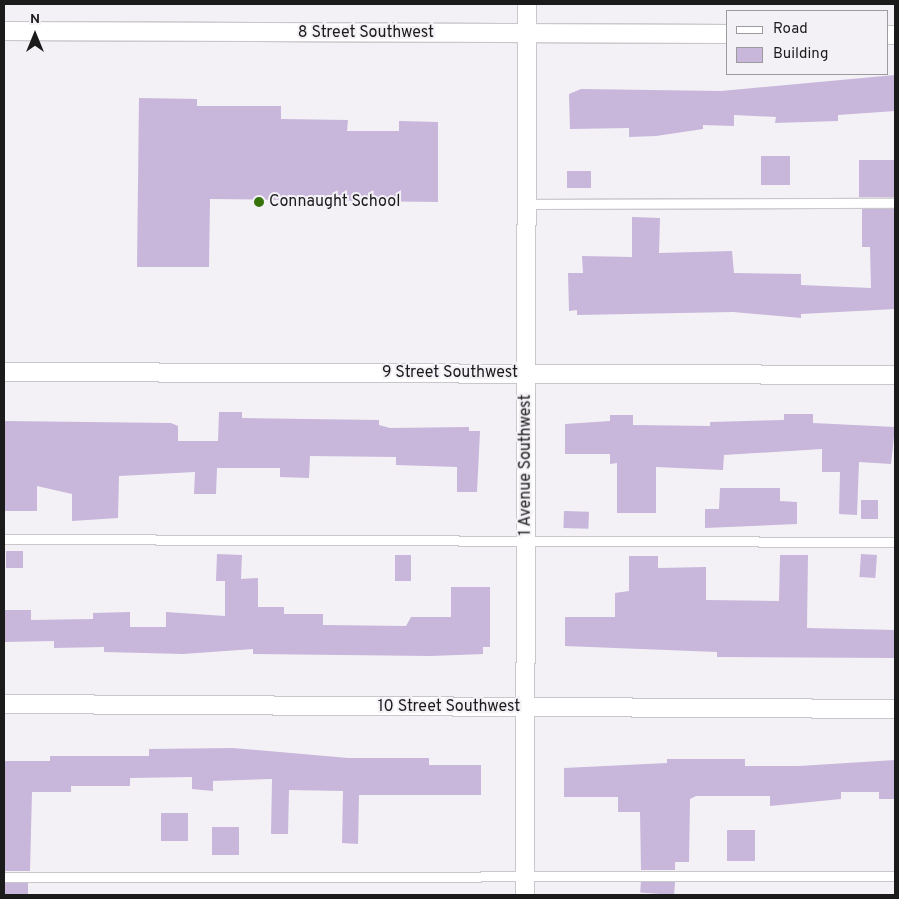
<!DOCTYPE html>
<style>
body{margin:0}
#map{position:relative;width:899px;height:899px;overflow:hidden;background:#f3f1f5;font-family:Overpass,sans-serif}
div>[style]{position:absolute}
.building>*{inset:0;background:#c8b6db;transform-origin:0 0}
.roads{filter:drop-shadow(1px 0 #c9c7cb) drop-shadow(-1px 0 #c9c7cb) drop-shadow(0 1px #c9c7cb) drop-shadow(0 -1px #c9c7cb)}
.lane>*{height:9px;margin:-4.5px;padding:0 4.5px;transform-origin:4.5px;border-radius:4.5px;background:#fff}
.street>*{height:18px;margin:-9px;padding:0 9px;transform-origin:9px;border-radius:9px;background:#fff}
.dots>*{width:14px;height:14px;translate:-50% -50%;box-sizing:border-box;border:2px solid #f3f1f5;border-radius:50%}
span{translate:-50% -50%;white-space:nowrap;text-align:center;line-height:1.15;-webkit-text-stroke:4px #f3f1f5;paint-order:stroke}
.street-label{font-size:16px;color:#1c1b1c}
.poi-label{font-size:16px;color:#1c1b1c}
.left{translate:0 -50%;text-align:left}
.frame{position:absolute;inset:0;border:5px solid #1c1b1c;pointer-events:none}
.legend{position:absolute;left:726px;top:10px;width:162px;height:65px;box-sizing:border-box;background:#f3f1f5;border:1px solid #9d9b9e;margin:0;padding:6px 9px;list-style:none;font-size:15px;color:#1c1b1c}
.legend li{display:flex;align-items:center;gap:10px;height:25px}
.legend b{width:25px;border:1px solid #9d9b9e}
.north{position:absolute;left:10px;top:10px;width:50px;height:50px;-webkit-text-stroke:4px #f3f1f5;paint-order:stroke;rotate:0deg;font-size:14px;font-weight:700;line-height:20px;text-align:center;color:#1c1b1c}
.north::after{content:'';display:block;margin:auto;width:18px;height:22px;background:#1c1b1c;clip-path:polygon(50% 0,100% 100%,50% 72%,0 100%)}
</style>
<div id="map">
<div class="building">
<div style="clip-path:polygon(895px 75px,895px 111px,838px 115px,838px 121px,775px 123px,776px 117px,734px 115px,734px 126px,703px 125px,703px 129px,656px 136px,629px 137px,629px 128px,570px 129px,569px 94px,581px 89px,721px 91px)"></div>
<div style="clip-path:polygon(139px 98px,197px 99px,197px 106px,281px 106px,281px 119px,348px 120px,347px 131px,399px 131px,399px 121px,438px 122px,438px 202px,210px 199px,209px 267px,137px 267px)"></div>
<div style="left:761px;top:156px;width:29px;height:29px"></div>
<div style="left:895px;top:160px;width:37px;height:36px;rotate:90deg"></div>
<div style="left:567px;top:171px;width:24px;height:17px"></div>
<div style="clip-path:polygon(862px 209px,895px 209px,895px 309px,801px 314px,801px 318px,733px 312px,577px 315px,577px 310px,569px 311px,568px 273px,583px 273px,582px 256px,632px 257px,632px 217px,660px 218px,659px 253px,732px 251px,734px 273px,801px 274px,801px 285px,871px 288px,870px 247px,862px 247px)"></div>
<div style="clip-path:polygon(219px 412px,242px 412px,242px 418px,379px 420px,379px 425px,390px 428px,469px 427px,469px 431px,480px 431px,477px 492px,457px 492px,457px 467px,396px 465px,396px 457px,310px 456px,309px 478px,280px 477px,280px 468px,217px 468px,216px 494px,194px 494px,195px 472px,119px 476px,118px 518px,72px 521px,72px 494px,37px 486px,37px 511px,4px 511px,4px 421px,171px 423px,178px 426px,178px 441px,218px 441px)"></div>
<div style="clip-path:polygon(784px 414px,813px 414px,813px 423px,895px 427px,891px 464px,859px 462px,857px 515px,839px 514px,840px 472px,822px 472px,822px 449px,724px 455px,723px 470px,656px 467px,656px 513px,617px 513px,617px 463px,610px 464px,610px 454px,565px 454px,565px 424px,610px 421px,610px 415px,633px 415px,633px 425px,710px 426px,710px 422px,784px 420px)"></div>
<div style="clip-path:polygon(720px 488px,780px 488px,780px 501px,797px 502px,797px 524px,705px 528px,705px 509px,719px 509px)"></div>
<div style="left:861px;top:500px;width:17px;height:19px"></div>
<div style="left:564px;top:511px;width:25px;height:17px;rotate:2deg"></div>
<div style="left:6px;top:551px;width:17px;height:17px"></div>
<div style="clip-path:polygon(217px 554px,242px 555px,241px 579px,258px 578px,258px 607px,284px 607px,284px 614px,323px 614px,323px 625px,406px 626px,411px 617px,451px 617px,451px 587px,490px 587px,490px 647px,483px 647px,483px 654px,431px 656px,253px 654px,253px 649px,183px 654px,104px 652px,104px 647px,54px 648px,54px 641px,4px 642px,4px 610px,31px 610px,31px 620px,93px 619px,93px 613px,130px 612px,130px 627px,166px 627px,166px 612px,225px 616px,225px 581px,216px 581px)"></div>
<div style="left:861px;top:554px;width:16px;height:23px;rotate:4deg"></div>
<div style="left:395px;top:555px;width:16px;height:26px"></div>
<div style="clip-path:polygon(780px 555px,808px 555px,807px 628px,895px 630px,895px 658px,717px 657px,717px 652px,565px 646px,565px 617px,615px 617px,615px 593px,629px 591px,629px 556px,658px 556px,658px 568px,706px 567px,706px 600px,779px 601px)"></div>
<div style="clip-path:polygon(233px 748px,348px 758px,429px 758px,429px 765px,481px 765px,481px 795px,359px 795px,358px 844px,342px 843px,343px 791px,289px 790px,288px 834px,271px 834px,272px 779px,213px 781px,213px 791px,192px 789px,192px 777px,130px 778px,130px 786px,71px 786px,71px 792px,32px 792px,30px 871px,5px 871px,4px 761px,50px 761px,50px 756px,149px 756px,149px 749px)"></div>
<div style="clip-path:polygon(667px 759px,745px 759px,745px 766px,799px 766px,895px 760px,895px 799px,879px 799px,879px 792px,841px 792px,841px 799px,770px 806px,770px 796px,696px 796px,690px 799px,689px 862px,675px 862px,675px 870px,641px 870px,640px 812px,618px 812px,618px 797px,564px 797px,564px 768px,667px 763px)"></div>
<div style="left:161px;top:813px;width:27px;height:28px"></div>
<div style="left:212px;top:827px;width:27px;height:28px"></div>
<div style="left:727px;top:830px;width:28px;height:31px"></div>
<div style="left:675px;top:882px;width:13px;height:34px;rotate:94deg"></div>
<div style="left:5px;top:883px;width:23px;height:12px"></div>
</div>
<div class="roads">
<div class="lane">
<div style="left:527px;top:204px;width:368px;rotate:-0.2deg"></div>
<div style="left:4px;top:539px;width:891px;rotate:0.19deg"></div>
<div style="left:4px;top:877px;width:891px;rotate:-0.06deg"></div>
</div>
<div class="street">
<div style="left:4px;top:31px;width:724px;rotate:0.24deg"></div>
<div style="left:888px;top:35px;width:7px"></div>
<div style="left:4px;top:372px;width:891px;rotate:0.19deg"></div>
<div style="left:4px;top:704px;width:891px;rotate:0.32deg"></div>
<div style="left:525px;top:895px;width:891px;rotate:-89.87deg"></div>
</div>
</div>
<div class="dots">
<div style="left:259px;top:202px;background:#36740b"></div>
</div>
<div class="street-label">
<span style="left:366px;top:33px">8 Street Southwest</span>
<span style="left:450px;top:373px">9 Street Southwest</span>
<span style="left:526px;top:465px;rotate:-90deg">1 Avenue Southwest</span>
<span style="left:449px;top:707px">10 Street Southwest</span>
</div>
<div class="poi-label">
<span class="left" style="left:269px;top:202px">Connaught School</span>
</div>
<div class="frame"></div>
<ul class="legend">
<li><b style="height:6px;background:#fff"></b>Road</li>
<li><b style="height:14px;background:#c8b6db"></b>Building</li>
</ul>
<div class="north">N</div>
</div>
